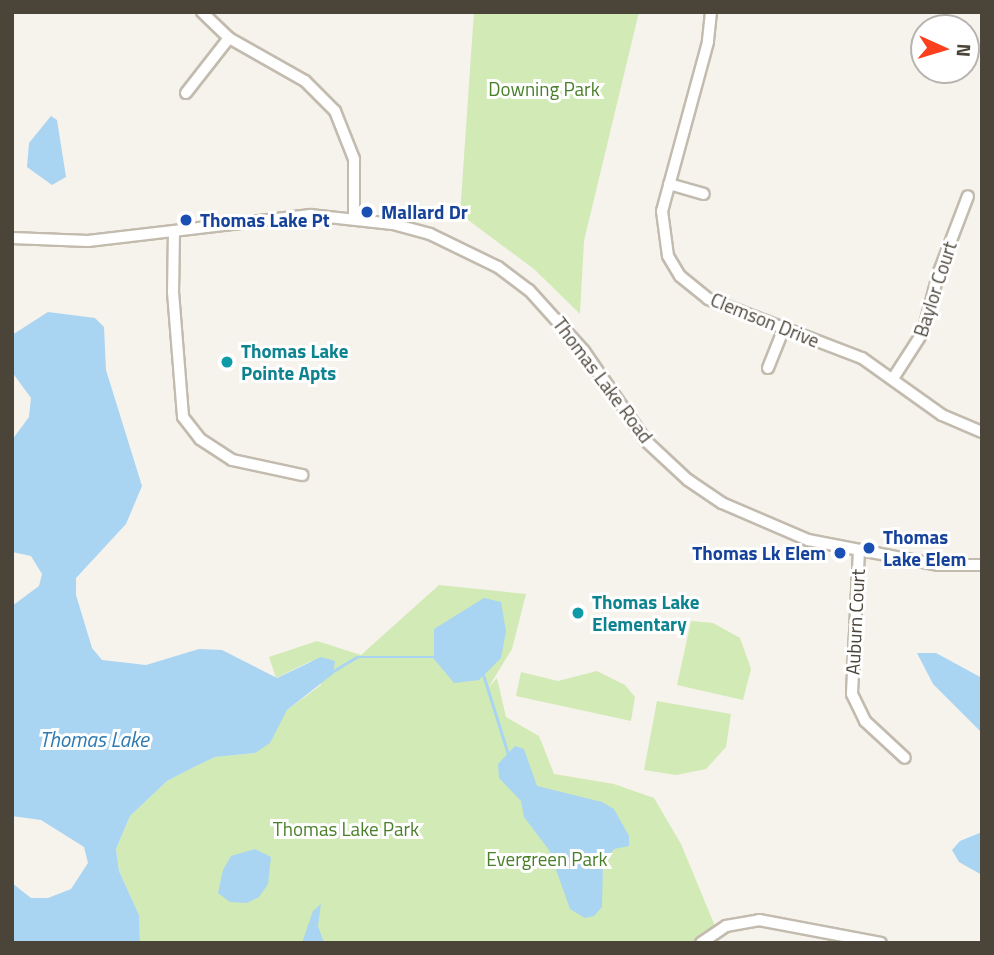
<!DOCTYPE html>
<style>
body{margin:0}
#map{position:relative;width:994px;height:955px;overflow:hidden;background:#f6f3ec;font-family:"Titillium Web",sans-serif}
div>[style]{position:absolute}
.green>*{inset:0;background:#d2eab5}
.water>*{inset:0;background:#a9d4f2}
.stream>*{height:2.5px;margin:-1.25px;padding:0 1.25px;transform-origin:1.25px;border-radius:1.25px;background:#a9d4f2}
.roads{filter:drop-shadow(2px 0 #c2bbae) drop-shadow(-2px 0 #c2bbae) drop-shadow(0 2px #c2bbae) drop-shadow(0 -2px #c2bbae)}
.minor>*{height:10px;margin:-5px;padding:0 5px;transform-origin:5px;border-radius:5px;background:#fff}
.dots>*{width:19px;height:19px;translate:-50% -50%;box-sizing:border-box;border:4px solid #fff;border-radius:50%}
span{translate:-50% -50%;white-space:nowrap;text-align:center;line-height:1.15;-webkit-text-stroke:6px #fff;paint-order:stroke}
.park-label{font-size:19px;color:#4a7f2a}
.transit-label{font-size:19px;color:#164399;font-weight:700}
.left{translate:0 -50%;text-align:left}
.right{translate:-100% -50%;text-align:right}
.street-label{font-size:19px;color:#4b4439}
.culture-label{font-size:19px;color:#0d838f;font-weight:700}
.water-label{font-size:21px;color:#2e7ab2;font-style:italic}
.frame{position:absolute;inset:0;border:14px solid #4b4439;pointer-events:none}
.north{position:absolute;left:910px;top:14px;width:70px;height:70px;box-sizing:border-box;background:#fff;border:2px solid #b7b4b0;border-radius:50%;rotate:94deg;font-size:19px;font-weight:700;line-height:28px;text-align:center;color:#4b4439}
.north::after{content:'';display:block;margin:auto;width:24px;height:32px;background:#fc3f1d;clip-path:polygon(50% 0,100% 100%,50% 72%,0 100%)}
</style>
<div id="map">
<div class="green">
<div style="clip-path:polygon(474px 12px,639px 12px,584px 241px,580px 314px,534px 269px,460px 214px)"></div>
<div style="clip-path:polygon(439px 585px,526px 594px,512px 649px,488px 688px,497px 678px,506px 717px,539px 736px,554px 774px,614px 784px,654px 798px,681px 844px,717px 931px,702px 943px,140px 943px,139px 915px,119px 871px,116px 849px,130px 816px,167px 781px,192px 768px,215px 757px,255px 753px,287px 710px,321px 685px,311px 661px,276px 678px,269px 657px,317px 641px,361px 655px)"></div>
<div style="clip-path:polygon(691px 621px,713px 623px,740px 638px,751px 669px,743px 700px,677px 685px)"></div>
<div style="clip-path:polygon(597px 671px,625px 685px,635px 697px,631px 721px,516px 696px,521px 672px,558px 681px)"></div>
<div style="clip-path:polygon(657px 701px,731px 714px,726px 747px,706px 769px,676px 775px,644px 770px)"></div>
</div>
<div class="water">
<div style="clip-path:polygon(51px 116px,57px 120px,66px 177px,52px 185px,27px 167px,29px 143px)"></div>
<div style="clip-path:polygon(48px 312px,95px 318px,104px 327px,106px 370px,142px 486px,126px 524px,76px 578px,76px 595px,92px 648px,102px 660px,146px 665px,199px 649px,222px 650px,277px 678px,321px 657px,335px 661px,333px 674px,287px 710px,270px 743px,255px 753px,215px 757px,192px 768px,167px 781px,130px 816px,116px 849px,119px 871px,139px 915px,140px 943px,12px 943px,12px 883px,31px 898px,48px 898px,71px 889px,88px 863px,84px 847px,41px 820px,12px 816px,12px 606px,39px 586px,42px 574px,31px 556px,12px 552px,12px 440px,29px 417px,31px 398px,12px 372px,12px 335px)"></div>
<div style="clip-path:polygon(484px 598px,501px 602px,506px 631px,501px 658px,479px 680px,454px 683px,434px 659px,434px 629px)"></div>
<div style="clip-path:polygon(917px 653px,936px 653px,982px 678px,982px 733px,933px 684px)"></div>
<div style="clip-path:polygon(515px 746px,524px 749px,537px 786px,602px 802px,614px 809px,629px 836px,629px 846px,614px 849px,603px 862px,602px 907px,594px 916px,585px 918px,570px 909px,549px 850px,524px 817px,521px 801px,499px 778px,498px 764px)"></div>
<div style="clip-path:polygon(982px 832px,982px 875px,959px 862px,952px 850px,960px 841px)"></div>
<div style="clip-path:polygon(255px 849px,271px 857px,268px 884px,259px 897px,247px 903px,230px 902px,218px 893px,223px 870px,231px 856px)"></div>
<div style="clip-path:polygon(321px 904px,318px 926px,324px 943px,302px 943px,313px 911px)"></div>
</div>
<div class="stream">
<div style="left:330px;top:673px;width:31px;rotate:-31deg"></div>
<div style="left:357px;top:657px;width:77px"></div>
<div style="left:483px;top:673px;width:84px;rotate:72.6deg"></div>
</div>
<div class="roads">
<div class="minor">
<div style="left:202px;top:12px;width:37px;rotate:44deg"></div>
<div style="left:229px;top:38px;width:87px;rotate:29.5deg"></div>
<div style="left:305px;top:81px;width:42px;rotate:45deg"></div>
<div style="left:335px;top:111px;width:52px;rotate:68.4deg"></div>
<div style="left:354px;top:159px;width:59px;rotate:90deg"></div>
<div style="left:711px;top:12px;width:30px;rotate:96deg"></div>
<div style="left:708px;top:42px;width:175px;rotate:105.2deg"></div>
<div style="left:662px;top:211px;width:45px;rotate:82.4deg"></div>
<div style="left:668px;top:256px;width:23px;rotate:59deg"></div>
<div style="left:680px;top:276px;width:36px;rotate:39deg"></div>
<div style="left:708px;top:299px;width:165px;rotate:21deg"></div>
<div style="left:862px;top:358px;width:98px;rotate:35.5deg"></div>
<div style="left:942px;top:415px;width:43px;rotate:23deg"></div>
<div style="left:186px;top:93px;width:70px;rotate:-52deg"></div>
<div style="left:669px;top:184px;width:36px;rotate:16deg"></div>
<div style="left:174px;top:231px;width:61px;rotate:90.9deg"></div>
<div style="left:173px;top:292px;width:125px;rotate:85.4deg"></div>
<div style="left:183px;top:417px;width:28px;rotate:52deg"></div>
<div style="left:200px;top:439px;width:38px;rotate:33deg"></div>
<div style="left:232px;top:460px;width:72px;rotate:12.1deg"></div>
<div style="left:12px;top:238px;width:76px;rotate:2.3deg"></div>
<div style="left:88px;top:241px;width:224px;rotate:-6.7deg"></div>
<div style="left:310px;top:215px;width:83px;rotate:6.2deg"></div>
<div style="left:393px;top:224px;width:38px;rotate:15deg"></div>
<div style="left:430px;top:234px;width:76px;rotate:25.9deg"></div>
<div style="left:498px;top:267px;width:39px;rotate:37deg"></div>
<div style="left:529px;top:290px;width:82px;rotate:48deg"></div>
<div style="left:584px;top:351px;width:109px;rotate:55.4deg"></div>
<div style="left:646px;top:441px;width:57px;rotate:42.9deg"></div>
<div style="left:688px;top:480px;width:41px;rotate:34.1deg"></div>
<div style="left:722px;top:503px;width:94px;rotate:23.3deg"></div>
<div style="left:808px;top:540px;width:132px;rotate:10.9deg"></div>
<div style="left:938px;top:565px;width:44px"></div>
<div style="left:768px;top:368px;width:43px;rotate:-68.2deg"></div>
<div style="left:894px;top:377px;width:54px;rotate:-57.2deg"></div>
<div style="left:923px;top:332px;width:62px;rotate:-75.1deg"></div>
<div style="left:939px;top:272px;width:81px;rotate:-69.1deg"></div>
<div style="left:859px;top:550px;width:144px;rotate:92.8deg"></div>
<div style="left:852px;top:694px;width:30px;rotate:64deg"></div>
<div style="left:865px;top:721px;width:54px;rotate:42.8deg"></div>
<div style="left:701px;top:943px;width:30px;rotate:-34deg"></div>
<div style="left:726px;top:926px;width:34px;rotate:-10deg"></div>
<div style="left:759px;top:920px;width:124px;rotate:10.7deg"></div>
</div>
</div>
<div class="dots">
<div style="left:367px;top:212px;background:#1a4fb4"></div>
<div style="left:186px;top:220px;background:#1a4fb4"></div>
<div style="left:227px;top:362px;background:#0f9aa8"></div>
<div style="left:869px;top:548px;background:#1a4fb4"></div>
<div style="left:840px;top:553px;background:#1a4fb4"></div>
<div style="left:578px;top:613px;background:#0f9aa8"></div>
</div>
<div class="park-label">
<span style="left:544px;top:89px">Downing Park</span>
<span style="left:346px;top:829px">Thomas Lake Park</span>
<span style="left:547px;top:859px">Evergreen Park</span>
</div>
<div class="transit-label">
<span class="left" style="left:381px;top:212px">Mallard Dr</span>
<span class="left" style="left:200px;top:220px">Thomas Lake Pt</span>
<span class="left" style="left:883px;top:548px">Thomas<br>Lake Elem</span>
<span class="right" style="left:826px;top:553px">Thomas Lk Elem</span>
</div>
<div class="street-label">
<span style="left:935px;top:289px;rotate:-72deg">Baylor Court</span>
<span style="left:765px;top:320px;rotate:22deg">Clemson Drive</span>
<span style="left:603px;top:380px;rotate:53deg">Thomas Lake Road</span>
<span style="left:855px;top:622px;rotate:-87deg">Auburn Court</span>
</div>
<div class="culture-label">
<span class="left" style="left:241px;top:362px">Thomas Lake<br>Pointe Apts</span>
<span class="left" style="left:592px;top:613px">Thomas Lake<br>Elementary</span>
</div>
<div class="water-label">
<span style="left:94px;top:739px">Thomas Lake</span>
</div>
<div class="frame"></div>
<div class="north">N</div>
</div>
